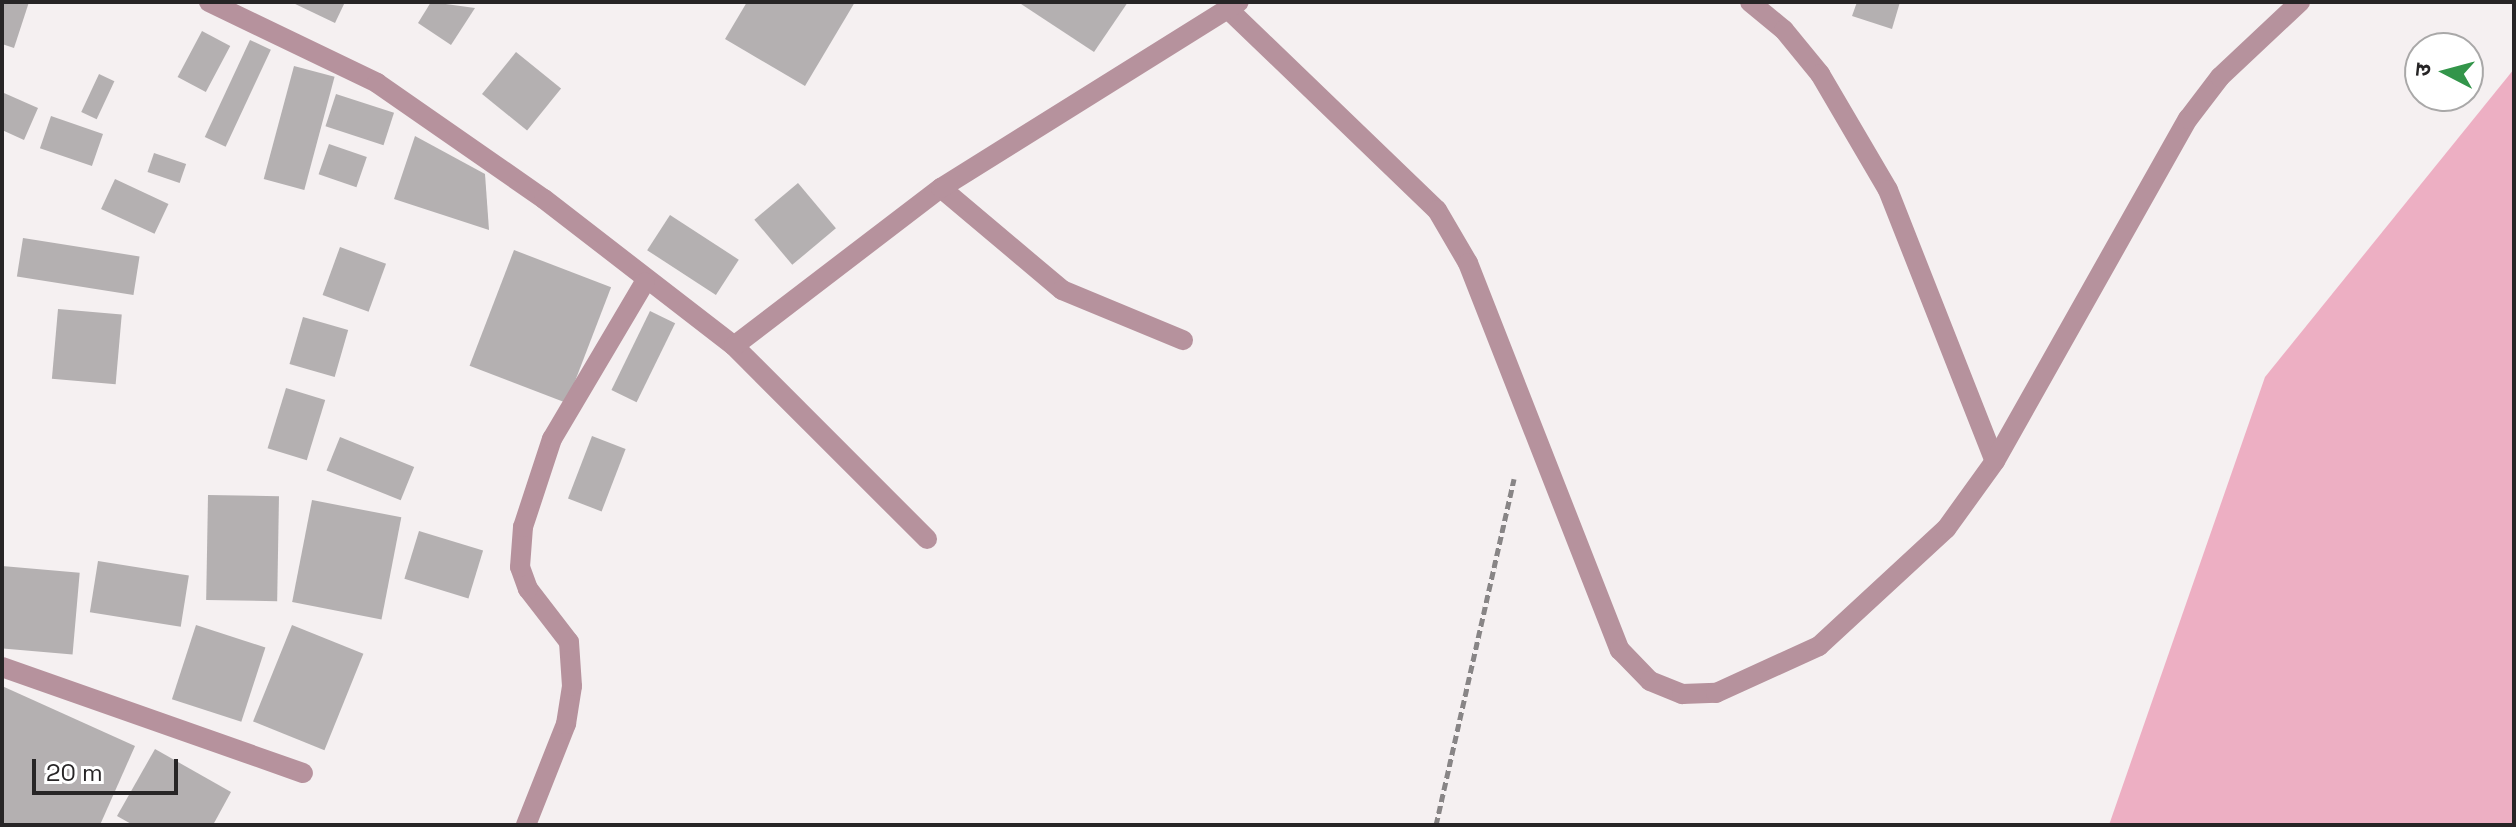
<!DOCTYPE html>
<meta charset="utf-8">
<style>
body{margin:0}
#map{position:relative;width:2516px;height:827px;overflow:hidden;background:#f5f0f1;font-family:"Space Grotesk","Noto Sans Devanagari",sans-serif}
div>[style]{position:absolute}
.green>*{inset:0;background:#edafc3}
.building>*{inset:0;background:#b4b0b1;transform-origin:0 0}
.path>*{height:5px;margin-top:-2.5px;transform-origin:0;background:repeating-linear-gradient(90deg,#888586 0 8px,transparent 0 12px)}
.street>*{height:20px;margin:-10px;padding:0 10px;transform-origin:10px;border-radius:10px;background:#b6929d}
span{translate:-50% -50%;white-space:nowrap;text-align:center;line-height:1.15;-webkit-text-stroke:7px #fff;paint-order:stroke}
.frame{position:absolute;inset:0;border:4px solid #272526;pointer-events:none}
.north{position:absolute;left:2404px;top:32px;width:80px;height:80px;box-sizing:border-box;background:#fff;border:2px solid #a9a8a8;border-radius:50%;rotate:276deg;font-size:22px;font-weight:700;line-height:32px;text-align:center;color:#272526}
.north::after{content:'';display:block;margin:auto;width:28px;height:36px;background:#33954a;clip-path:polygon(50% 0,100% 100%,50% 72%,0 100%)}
.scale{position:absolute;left:32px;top:759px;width:146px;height:36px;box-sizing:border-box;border:4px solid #272526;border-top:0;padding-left:10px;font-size:24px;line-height:28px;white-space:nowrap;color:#272526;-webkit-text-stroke:6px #fff;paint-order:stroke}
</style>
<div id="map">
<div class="green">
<div style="clip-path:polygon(2514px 69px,2514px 825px,2109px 825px,2265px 377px)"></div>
</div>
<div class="building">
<div style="clip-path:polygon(2px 2px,29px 2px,14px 48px,2px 44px)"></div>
<div style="clip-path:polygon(291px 2px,345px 2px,335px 23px)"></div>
<div style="clip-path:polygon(431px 2px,475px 8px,451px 45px,418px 23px)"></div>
<div style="clip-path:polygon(747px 2px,855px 2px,805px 86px,725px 39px)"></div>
<div style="clip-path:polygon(1018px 2px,1128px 2px,1094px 52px)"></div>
<div style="clip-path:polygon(1857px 2px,1900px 2px,1892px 29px,1852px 16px)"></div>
<div style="left:202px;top:31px;width:32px;height:52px;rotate:28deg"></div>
<div style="left:250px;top:40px;width:23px;height:107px;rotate:25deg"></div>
<div style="left:516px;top:52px;width:58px;height:54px;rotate:39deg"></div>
<div style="left:294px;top:66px;width:42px;height:117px;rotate:15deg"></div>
<div style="left:99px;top:74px;width:17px;height:42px;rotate:25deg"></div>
<div style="clip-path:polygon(4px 93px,38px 108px,24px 140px,2px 130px)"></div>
<div style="left:336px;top:94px;width:61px;height:34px;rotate:18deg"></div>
<div style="left:51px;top:116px;width:55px;height:34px;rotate:19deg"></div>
<div style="clip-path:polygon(415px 136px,485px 174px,489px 230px,394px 199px)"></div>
<div style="left:329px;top:144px;width:40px;height:32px;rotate:19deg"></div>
<div style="left:154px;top:153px;width:34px;height:20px;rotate:19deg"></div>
<div style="left:115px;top:179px;width:59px;height:33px;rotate:25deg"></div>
<div style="left:798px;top:183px;width:59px;height:57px;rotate:50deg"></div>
<div style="left:670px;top:215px;width:82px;height:42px;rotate:33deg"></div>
<div style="left:23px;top:238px;width:118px;height:39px;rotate:9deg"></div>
<div style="left:340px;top:247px;width:49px;height:51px;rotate:20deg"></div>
<div style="left:514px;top:250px;width:104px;height:124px;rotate:21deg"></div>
<div style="left:58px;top:309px;width:64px;height:70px;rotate:5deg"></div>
<div style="left:650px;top:311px;width:28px;height:88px;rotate:26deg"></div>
<div style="left:303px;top:317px;width:47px;height:49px;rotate:16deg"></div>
<div style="left:286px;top:388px;width:41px;height:63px;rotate:17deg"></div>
<div style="left:592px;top:436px;width:36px;height:67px;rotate:21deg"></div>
<div style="left:340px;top:437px;width:80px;height:36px;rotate:22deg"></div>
<div style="left:208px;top:495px;width:71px;height:105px;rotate:1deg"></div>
<div style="left:312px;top:500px;width:91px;height:104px;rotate:11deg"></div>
<div style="left:419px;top:531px;width:67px;height:50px;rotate:17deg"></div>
<div style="left:98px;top:561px;width:92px;height:52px;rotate:9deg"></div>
<div style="left:2px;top:566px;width:78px;height:82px;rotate:5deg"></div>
<div style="left:196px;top:625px;width:73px;height:78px;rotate:18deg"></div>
<div style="left:292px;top:625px;width:77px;height:104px;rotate:22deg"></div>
<div style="clip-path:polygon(2px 686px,135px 746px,100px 825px,2px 825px)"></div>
<div style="clip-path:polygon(155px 749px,231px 792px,213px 825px,133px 825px,117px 816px)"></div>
</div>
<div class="path">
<div style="left:1436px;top:825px;width:355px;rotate:-77.3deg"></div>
</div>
<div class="street">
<div style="left:209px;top:2px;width:187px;rotate:25.7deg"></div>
<div style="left:377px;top:83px;width:203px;rotate:34.8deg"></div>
<div style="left:544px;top:199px;width:240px;rotate:37.7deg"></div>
<div style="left:734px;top:346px;width:273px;rotate:45deg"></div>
<div style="left:1750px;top:2px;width:44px;rotate:39.5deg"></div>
<div style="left:1784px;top:30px;width:57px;rotate:50.7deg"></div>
<div style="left:1820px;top:74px;width:134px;rotate:59.6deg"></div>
<div style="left:1888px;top:190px;width:291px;rotate:68.5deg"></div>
<div style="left:1230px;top:11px;width:287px;rotate:43.9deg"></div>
<div style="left:1437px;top:210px;width:61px;rotate:59.7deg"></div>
<div style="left:1468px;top:263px;width:416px;rotate:68.6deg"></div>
<div style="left:1620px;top:650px;width:43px;rotate:45.9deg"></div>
<div style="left:1650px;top:681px;width:35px;rotate:22deg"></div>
<div style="left:1682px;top:694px;width:34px;rotate:-2deg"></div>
<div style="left:1716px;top:693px;width:113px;rotate:-24.5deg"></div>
<div style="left:1819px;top:646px;width:173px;rotate:-42.7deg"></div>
<div style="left:1946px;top:529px;width:84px;rotate:-54.2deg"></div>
<div style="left:1995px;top:461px;width:393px;rotate:-60.6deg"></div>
<div style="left:2188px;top:119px;width:53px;rotate:-52.7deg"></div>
<div style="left:2220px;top:77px;width:110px;rotate:-43.2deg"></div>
<div style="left:941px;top:188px;width:158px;rotate:40.1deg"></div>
<div style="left:1062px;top:290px;width:131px;rotate:22.5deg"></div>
<div style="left:734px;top:346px;width:260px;rotate:-37.4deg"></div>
<div style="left:941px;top:188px;width:351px;rotate:-32deg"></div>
<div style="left:2px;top:667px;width:319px;rotate:19.4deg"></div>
<div style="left:526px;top:825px;width:109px;rotate:-68.4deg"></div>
<div style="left:566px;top:724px;width:38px;rotate:-81deg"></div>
<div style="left:572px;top:686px;width:44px;rotate:-93.9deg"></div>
<div style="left:569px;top:642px;width:67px;rotate:-127.7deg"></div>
<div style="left:528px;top:589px;width:23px;rotate:-110deg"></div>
<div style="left:520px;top:567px;width:40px;rotate:-85.7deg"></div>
<div style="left:523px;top:527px;width:93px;rotate:-71.8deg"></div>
<div style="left:552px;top:439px;width:182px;rotate:-59.4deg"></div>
</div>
<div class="frame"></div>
<div class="north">उ</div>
<div class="scale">20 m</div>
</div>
